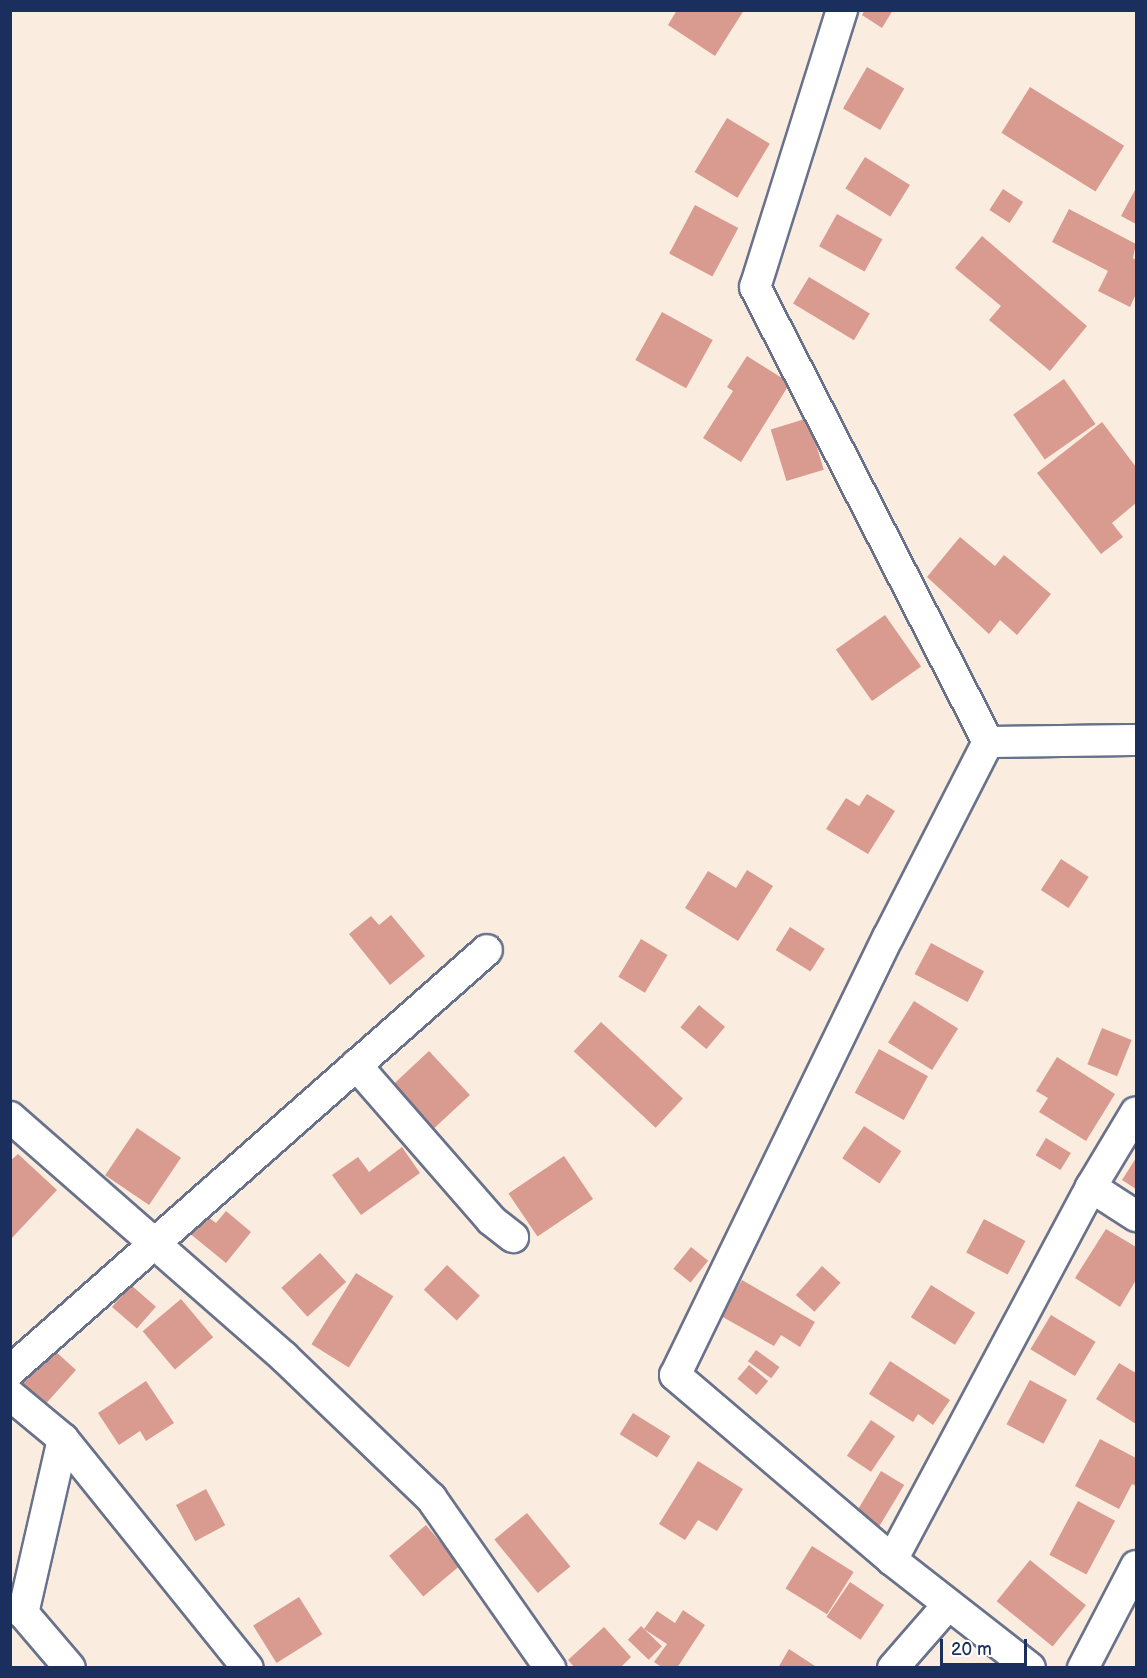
<!DOCTYPE html>
<style>
body{margin:0}
#map{position:relative;width:1147px;height:1678px;overflow:hidden;background:#faeddf;font-family:"Balsamiq Sans",sans-serif}
div>[style]{position:absolute}
.building>*{inset:0;background:#d99a8f;transform-origin:0 0}
.roads{filter:drop-shadow(2px 0 #69728b) drop-shadow(-2px 0 #69728b) drop-shadow(0 2px #69728b) drop-shadow(0 -2px #69728b)}
.minor>*{height:30px;margin:-15px;padding:0 15px;transform-origin:15px;border-radius:15px;background:#fff}
span{translate:-50% -50%;white-space:nowrap;text-align:center;line-height:1.15;-webkit-text-stroke:4.5px #fff;paint-order:stroke}
.frame{position:absolute;inset:0;border:12px solid #1b2f5e;pointer-events:none}
.scale{position:absolute;left:940px;top:1639px;width:87px;height:27px;box-sizing:border-box;border:3px solid #1b2f5e;border-top:0;padding-left:8px;font-size:18px;line-height:21px;white-space:nowrap;color:#1b2f5e;-webkit-text-stroke:4px #fff;paint-order:stroke}
</style>
<div id="map">
<div class="building">
<div style="clip-path:polygon(677px 10px,744px 10px,715px 56px,668px 25px)"></div>
<div style="clip-path:polygon(865px 10px,893px 10px,882px 28px,862px 15px)"></div>
<div style="left:867px;top:67px;width:43px;height:48px;rotate:30deg"></div>
<div style="left:1030px;top:87px;width:111px;height:54px;rotate:32deg"></div>
<div style="left:727px;top:118px;width:50px;height:63px;rotate:31deg"></div>
<div style="left:865px;top:157px;width:53px;height:37px;rotate:32deg"></div>
<div style="clip-path:polygon(1136px 188px,1136px 224px,1121px 216px)"></div>
<div style="left:1003px;top:189px;width:24px;height:25px;rotate:33deg"></div>
<div style="left:695px;top:205px;width:49px;height:55px;rotate:28deg"></div>
<div style="clip-path:polygon(1069px 209px,1136px 244px,1133px 258px,1136px 260px,1136px 294px,1130px 307px,1098px 291px,1108px 271px,1052px 242px)"></div>
<div style="left:837px;top:214px;width:52px;height:37px;rotate:29deg"></div>
<div style="clip-path:polygon(982px 236px,1087px 326px,1050px 371px,989px 320px,1001px 306px,955px 268px)"></div>
<div style="left:809px;top:277px;width:71px;height:31px;rotate:31deg"></div>
<div style="left:662px;top:312px;width:58px;height:55px;rotate:29deg"></div>
<div style="clip-path:polygon(747px 356px,790px 383px,741px 462px,703px 438px,733px 391px,727px 387px)"></div>
<div style="left:1064px;top:379px;width:55px;height:62px;rotate:55deg"></div>
<div style="left:808px;top:418px;width:54px;height:39px;rotate:73deg"></div>
<div style="clip-path:polygon(1102px 422px,1136px 467px,1136px 503px,1112px 523px,1123px 537px,1101px 554px,1037px 473px)"></div>
<div style="clip-path:polygon(960px 537px,995px 566px,1004px 555px,1051px 594px,1017px 635px,1000px 620px,989px 634px,927px 577px)"></div>
<div style="left:885px;top:615px;width:63px;height:60px;rotate:55deg"></div>
<div style="clip-path:polygon(867px 794px,895px 811px,868px 854px,826px 829px,846px 798px,859px 806px)"></div>
<div style="left:1061px;top:859px;width:33px;height:37px;rotate:33deg"></div>
<div style="clip-path:polygon(747px 870px,773px 886px,738px 941px,685px 908px,708px 871px,736px 888px)"></div>
<div style="clip-path:polygon(391px 915px,425px 956px,390px 985px,349px 934px,371px 916px,379px 925px)"></div>
<div style="left:790px;top:927px;width:41px;height:27px;rotate:32deg"></div>
<div style="left:641px;top:939px;width:31px;height:44px;rotate:31deg"></div>
<div style="left:931px;top:943px;width:60px;height:35px;rotate:28deg"></div>
<div style="left:914px;top:1001px;width:52px;height:49px;rotate:32deg"></div>
<div style="left:699px;top:1005px;width:34px;height:29px;rotate:40deg"></div>
<div style="left:601px;top:1022px;width:112px;height:40px;rotate:43deg"></div>
<div style="left:1102px;top:1028px;width:32px;height:39px;rotate:22deg"></div>
<div style="left:879px;top:1049px;width:56px;height:50px;rotate:29deg"></div>
<div style="left:429px;top:1051px;width:60px;height:53px;rotate:47deg"></div>
<div style="clip-path:polygon(1057px 1057px,1115px 1094px,1086px 1141px,1039px 1112px,1048px 1098px,1036px 1091px)"></div>
<div style="left:864px;top:1126px;width:45px;height:39px;rotate:34deg"></div>
<div style="left:137px;top:1128px;width:53px;height:57px;rotate:34deg"></div>
<div style="left:1046px;top:1138px;width:29px;height:20px;rotate:31deg"></div>
<div style="clip-path:polygon(402px 1147px,420px 1173px,361px 1215px,332px 1175px,358px 1157px,369px 1172px)"></div>
<div style="clip-path:polygon(18px 1154px,57px 1190px,10px 1240px,10px 1161px)"></div>
<div style="left:564px;top:1156px;width:52px;height:67px;rotate:56deg"></div>
<div style="clip-path:polygon(1136px 1158px,1136px 1189px,1122px 1180px)"></div>
<div style="clip-path:polygon(226px 1211px,251px 1232px,226px 1263px,188px 1232px,204px 1214px,216px 1223px)"></div>
<div style="left:984px;top:1219px;width:47px;height:38px;rotate:28deg"></div>
<div style="clip-path:polygon(1106px 1229px,1136px 1247px,1136px 1280px,1120px 1307px,1075px 1278px)"></div>
<div style="left:691px;top:1247px;width:22px;height:28px;rotate:39deg"></div>
<div style="left:320px;top:1253px;width:39px;height:52px;rotate:48deg"></div>
<div style="left:447px;top:1265px;width:45px;height:34px;rotate:43deg"></div>
<div style="left:822px;top:1266px;width:25px;height:39px;rotate:42deg"></div>
<div style="left:356px;top:1273px;width:44px;height:84px;rotate:32deg"></div>
<div style="clip-path:polygon(742px 1280px,815px 1322px,800px 1347px,781px 1335px,774px 1346px,721px 1316px)"></div>
<div style="left:131px;top:1285px;width:33px;height:29px;rotate:41deg"></div>
<div style="left:931px;top:1285px;width:52px;height:38px;rotate:32deg"></div>
<div style="left:181px;top:1299px;width:50px;height:50px;rotate:50deg"></div>
<div style="left:1051px;top:1315px;width:52px;height:40px;rotate:31deg"></div>
<div style="clip-path:polygon(44px 1341px,76px 1370px,33px 1418px,10px 1377px)"></div>
<div style="left:756px;top:1350px;width:29px;height:14px;rotate:36deg"></div>
<div style="clip-path:polygon(890px 1361px,950px 1400px,933px 1425px,918px 1414px,913px 1422px,869px 1394px)"></div>
<div style="clip-path:polygon(1119px 1363px,1136px 1373px,1136px 1424px,1096px 1399px)"></div>
<div style="left:749px;top:1365px;width:25px;height:18px;rotate:40deg"></div>
<div style="left:1030px;top:1380px;width:42px;height:50px;rotate:28deg"></div>
<div style="clip-path:polygon(146px 1381px,174px 1423px,146px 1441px,140px 1431px,119px 1445px,98px 1413px)"></div>
<div style="left:633px;top:1413px;width:44px;height:25px;rotate:32deg"></div>
<div style="left:871px;top:1420px;width:29px;height:43px;rotate:34deg"></div>
<div style="clip-path:polygon(1100px 1439px,1136px 1458px,1136px 1486px,1132px 1484px,1119px 1509px,1075px 1486px)"></div>
<div style="clip-path:polygon(698px 1461px,743px 1489px,717px 1531px,698px 1520px,685px 1540px,659px 1524px)"></div>
<div style="left:881px;top:1471px;width:27px;height:48px;rotate:31deg"></div>
<div style="left:206px;top:1489px;width:41px;height:34px;rotate:62deg"></div>
<div style="left:1078px;top:1501px;width:42px;height:61px;rotate:28deg"></div>
<div style="left:527px;top:1513px;width:69px;height:42px;rotate:51deg"></div>
<div style="left:426px;top:1525px;width:53px;height:48px;rotate:50deg"></div>
<div style="left:812px;top:1546px;width:49px;height:50px;rotate:32deg"></div>
<div style="left:1030px;top:1560px;width:72px;height:53px;rotate:39deg"></div>
<div style="left:850px;top:1582px;width:41px;height:42px;rotate:34deg"></div>
<div style="left:299px;top:1597px;width:44px;height:54px;rotate:58deg"></div>
<div style="clip-path:polygon(683px 1610px,705px 1625px,677px 1668px,663px 1668px,654px 1662px,667px 1644px,644px 1629px,657px 1611px,675px 1623px)"></div>
<div style="left:641px;top:1626px;width:29px;height:19px;rotate:44deg"></div>
<div style="clip-path:polygon(604px 1627px,631px 1657px,620px 1668px,575px 1668px,568px 1660px)"></div>
<div style="clip-path:polygon(789px 1649px,818px 1668px,778px 1668px)"></div>
</div>
<div class="roads">
<div class="minor">
<div style="left:842px;top:10px;width:290px;rotate:107.4deg"></div>
<div style="left:755px;top:287px;width:511px;rotate:62.88deg"></div>
<div style="left:988px;top:742px;width:219px;rotate:117.1deg"></div>
<div style="left:888px;top:937px;width:487px;rotate:115.9deg"></div>
<div style="left:675px;top:1375px;width:285px;rotate:40.4deg"></div>
<div style="left:892px;top:1560px;width:175px;rotate:38deg"></div>
<div style="left:988px;top:742px;width:148px;rotate:-0.8deg"></div>
<div style="left:356px;top:1065px;width:206px;rotate:48.9deg"></div>
<div style="left:491px;top:1220px;width:28px;rotate:38deg"></div>
<div style="left:10px;top:1117px;width:364px;rotate:41.2deg"></div>
<div style="left:284px;top:1357px;width:204px;rotate:43.8deg"></div>
<div style="left:431px;top:1498px;width:208px;rotate:55deg"></div>
<div style="left:1091px;top:1187px;width:54px;rotate:32.8deg"></div>
<div style="left:10px;top:1371px;width:636px;rotate:-41.43deg"></div>
<div style="left:10px;top:1395px;width:69px;rotate:39.7deg"></div>
<div style="left:63px;top:1439px;width:179px;rotate:102.9deg"></div>
<div style="left:23px;top:1613px;width:72px;rotate:49.5deg"></div>
<div style="left:63px;top:1439px;width:294px;rotate:51.1deg"></div>
<div style="left:892px;top:1560px;width:423px;rotate:-61.9deg"></div>
<div style="left:1091px;top:1187px;width:87px;rotate:-59deg"></div>
<div style="left:893px;top:1668px;width:84px;rotate:-48.9deg"></div>
<div style="left:1083px;top:1668px;width:115px;rotate:-62.5deg"></div>
</div>
</div>
<div class="frame"></div>
<div class="scale">20 m</div>
</div>
